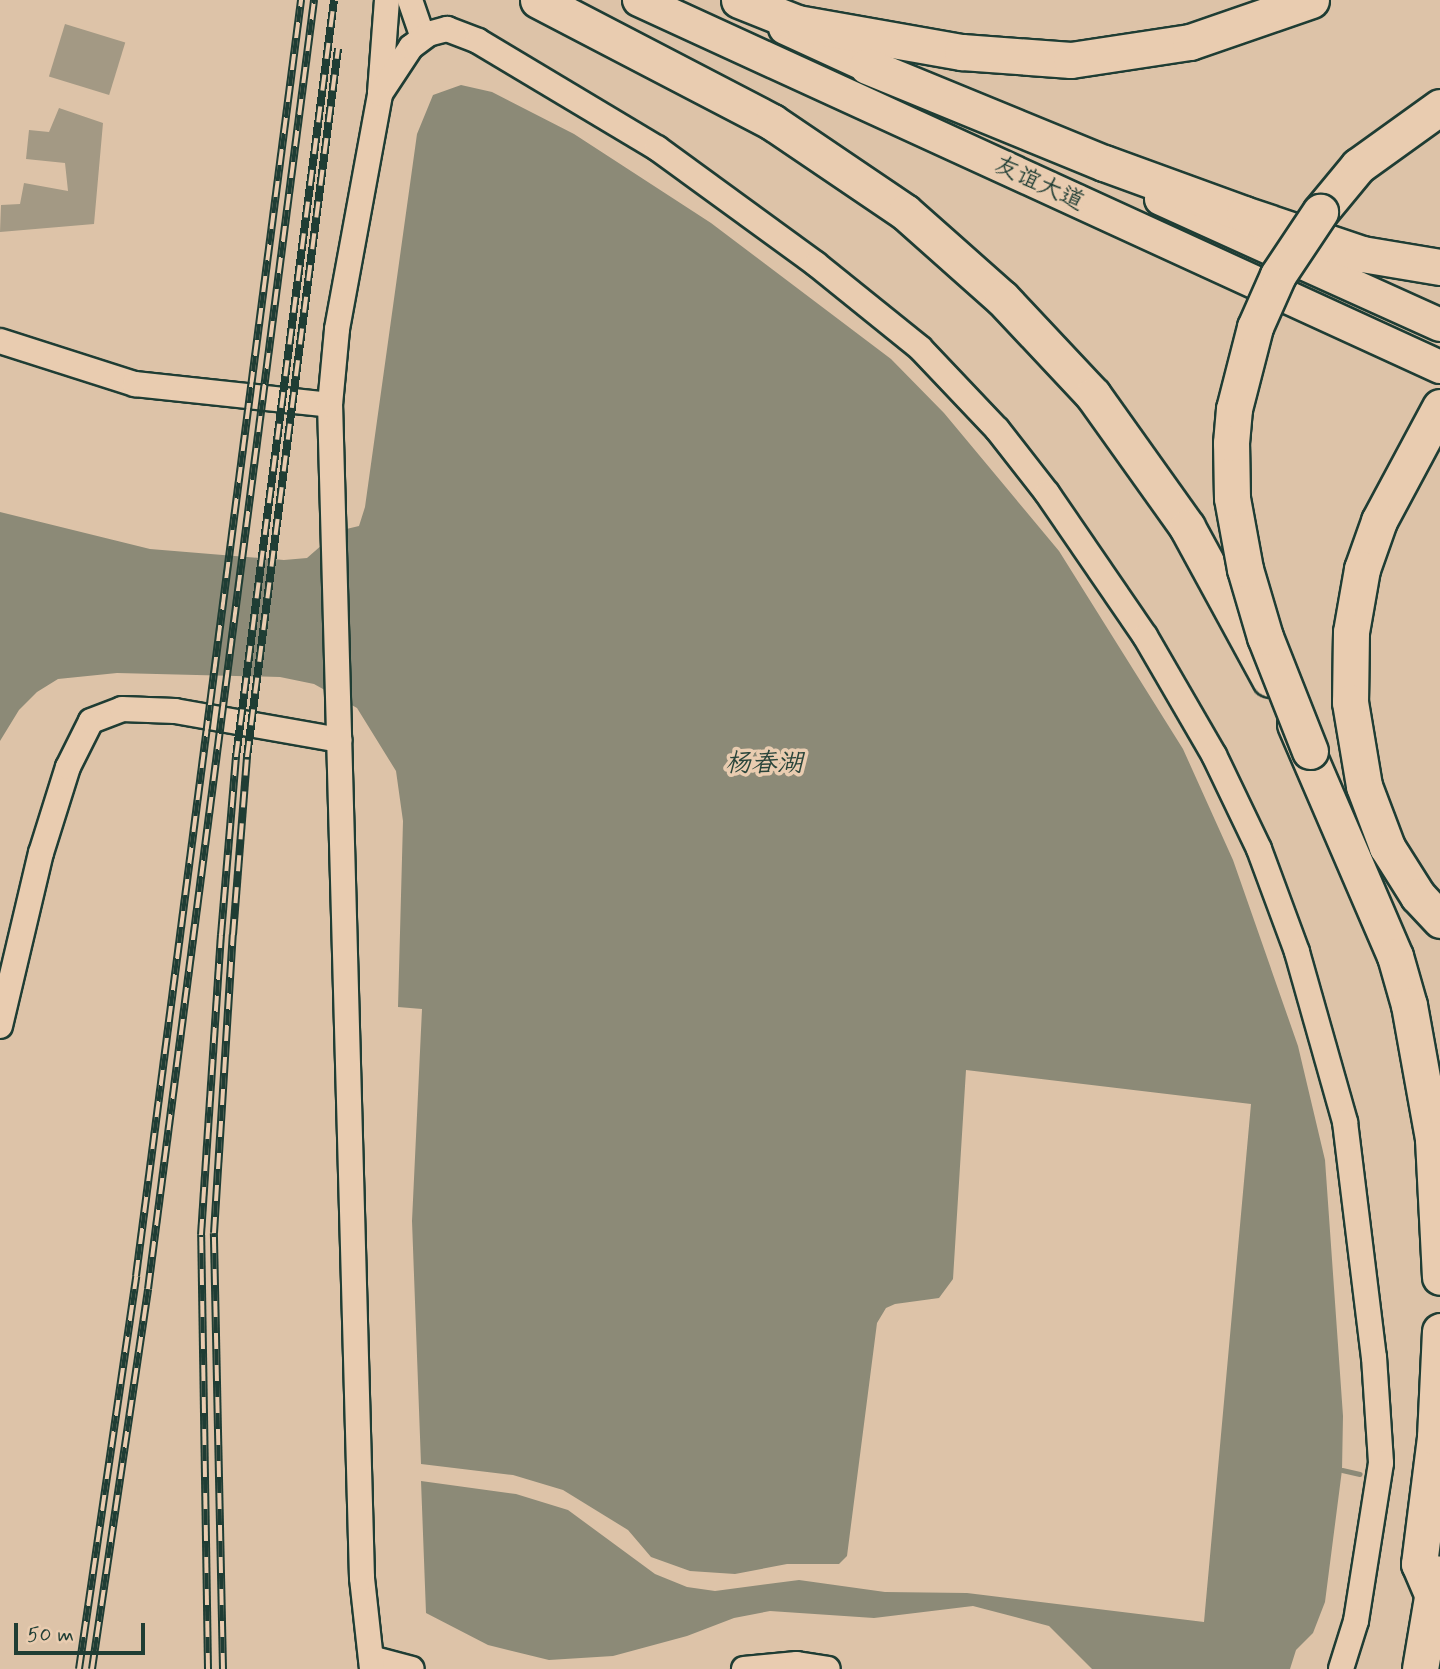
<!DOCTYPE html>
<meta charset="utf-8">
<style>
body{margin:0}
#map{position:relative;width:1440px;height:1669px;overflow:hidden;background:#ddc3a8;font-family:Mynerve,"LXGW WenKai TC",sans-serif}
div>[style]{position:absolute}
.water>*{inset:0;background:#8c8a77}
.stream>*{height:5px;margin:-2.5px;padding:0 2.5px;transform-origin:2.5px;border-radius:2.5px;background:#8c8a77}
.building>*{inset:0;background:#a39984;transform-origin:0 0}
.roads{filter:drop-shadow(2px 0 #1f3d34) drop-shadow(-2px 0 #1f3d34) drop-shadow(0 2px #1f3d34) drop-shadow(0 -2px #1f3d34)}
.minor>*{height:24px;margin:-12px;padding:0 12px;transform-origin:12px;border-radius:12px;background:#e9ccb0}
.major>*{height:32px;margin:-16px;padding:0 16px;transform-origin:16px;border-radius:16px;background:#e9ccb0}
.highway>*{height:35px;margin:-17.5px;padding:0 17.5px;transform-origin:17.5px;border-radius:17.5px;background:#e9ccb0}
.rail>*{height:8px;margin-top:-4px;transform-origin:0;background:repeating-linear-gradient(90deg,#e9ccb0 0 16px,#1f3d34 0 32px);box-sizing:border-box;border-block:2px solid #1f3d34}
.bridges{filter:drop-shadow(2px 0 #1f3d34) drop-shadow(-2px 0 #1f3d34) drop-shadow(0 2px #1f3d34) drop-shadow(0 -2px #1f3d34)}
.highway-bridge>*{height:35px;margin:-17.5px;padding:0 17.5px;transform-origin:17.5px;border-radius:17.5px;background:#e9ccb0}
span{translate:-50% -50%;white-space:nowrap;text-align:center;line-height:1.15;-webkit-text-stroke:7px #e9ccb0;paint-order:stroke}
.street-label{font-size:24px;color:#1f3d34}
.water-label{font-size:26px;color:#2a453b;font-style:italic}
.scale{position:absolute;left:14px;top:1623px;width:131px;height:32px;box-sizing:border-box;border:4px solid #1f3d34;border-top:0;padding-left:9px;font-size:21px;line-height:24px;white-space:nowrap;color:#1f3d34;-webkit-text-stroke:5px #e9ccb0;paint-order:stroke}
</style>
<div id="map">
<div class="water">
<div style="clip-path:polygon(461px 85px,492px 92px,574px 134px,711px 223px,891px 359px,944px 413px,1059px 551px,1183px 749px,1233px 860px,1298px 1046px,1325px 1160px,1343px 1416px,1342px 1470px,1325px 1602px,1313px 1633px,1296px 1650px,1290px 1669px,1092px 1669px,1049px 1626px,973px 1606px,874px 1618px,770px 1611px,734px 1618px,687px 1636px,613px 1656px,549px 1660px,488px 1645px,426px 1613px,421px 1481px,516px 1494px,568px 1510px,655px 1574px,687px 1587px,715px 1591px,799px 1580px,885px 1592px,967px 1593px,1204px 1622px,1251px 1104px,966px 1070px,953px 1279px,939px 1298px,895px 1304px,886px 1308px,877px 1323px,847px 1556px,839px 1564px,787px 1564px,735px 1574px,690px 1571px,651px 1557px,628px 1530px,563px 1490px,513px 1475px,421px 1464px,412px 1221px,422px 1009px,398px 1007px,403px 821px,396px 771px,357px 708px,314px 684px,280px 677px,117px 673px,58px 679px,37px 692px,19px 710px,0 741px,0 512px,150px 549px,284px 560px,307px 558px,338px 531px,359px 526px,365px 507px,417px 134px,433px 95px)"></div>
</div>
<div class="stream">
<div style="left:1342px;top:1470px;width:18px;rotate:13deg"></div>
</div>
<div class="building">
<div style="left:65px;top:24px;width:63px;height:55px;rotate:17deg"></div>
<div style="clip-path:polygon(59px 108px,103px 123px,94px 224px,0 232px,1px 205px,20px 204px,24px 183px,68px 191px,65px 163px,26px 159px,29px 130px,49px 132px)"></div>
</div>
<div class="roads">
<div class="minor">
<div style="left:410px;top:0;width:39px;rotate:71deg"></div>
<div style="left:380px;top:93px;width:93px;rotate:-85.7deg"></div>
<div style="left:0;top:341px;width:142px;rotate:17.7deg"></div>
<div style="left:135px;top:384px;width:196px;rotate:6.1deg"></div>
<div style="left:0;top:1026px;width:178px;rotate:-76.7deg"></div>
<div style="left:41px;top:853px;width:90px;rotate:-72.6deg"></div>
<div style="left:68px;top:767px;width:51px;rotate:-63.4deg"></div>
<div style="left:91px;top:721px;width:33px;rotate:-21deg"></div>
<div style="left:122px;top:709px;width:53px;rotate:2.2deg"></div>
<div style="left:175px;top:711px;width:167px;rotate:10deg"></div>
<div style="left:371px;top:1658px;width:42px;rotate:15deg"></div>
<div style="left:372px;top:1669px;width:92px;rotate:-96.3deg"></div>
<div style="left:362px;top:1578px;width:1173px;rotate:-91.56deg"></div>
<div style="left:330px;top:405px;width:76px;rotate:-84.7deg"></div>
<div style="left:337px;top:329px;width:239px;rotate:-79.6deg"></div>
<div style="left:380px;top:94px;width:56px;rotate:-56.6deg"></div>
<div style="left:411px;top:47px;width:21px;rotate:-37deg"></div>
<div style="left:428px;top:34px;width:20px;rotate:-15deg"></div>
<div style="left:447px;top:29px;width:33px;rotate:21deg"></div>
<div style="left:478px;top:41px;width:209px;rotate:30.9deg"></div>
<div style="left:657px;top:148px;width:197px;rotate:36.1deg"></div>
<div style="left:816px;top:264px;width:134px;rotate:38.9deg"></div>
<div style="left:920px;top:348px;width:112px;rotate:46.5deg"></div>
<div style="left:997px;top:429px;width:81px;rotate:52deg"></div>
<div style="left:1047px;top:493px;width:173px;rotate:55.6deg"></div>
<div style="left:1145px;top:636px;width:138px;rotate:59.9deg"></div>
<div style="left:1214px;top:755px;width:104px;rotate:64.4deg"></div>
<div style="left:1259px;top:849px;width:110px;rotate:69.7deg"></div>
<div style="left:1297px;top:952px;width:177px;rotate:74.2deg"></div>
<div style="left:1345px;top:1122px;width:237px;rotate:83deg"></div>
<div style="left:1374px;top:1357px;width:106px;rotate:86.2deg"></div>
<div style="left:1381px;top:1463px;width:160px;rotate:99deg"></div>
<div style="left:1356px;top:1621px;width:50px;rotate:107.4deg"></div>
<div style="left:744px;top:1669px;width:53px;rotate:-5.4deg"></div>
<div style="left:797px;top:1664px;width:31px;rotate:9deg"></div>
</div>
<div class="major">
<div style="left:639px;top:0;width:881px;rotate:24.62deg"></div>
<div style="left:785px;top:28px;width:115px;rotate:24.6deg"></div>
<div style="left:1161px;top:199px;width:306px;rotate:24.3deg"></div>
</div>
<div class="highway">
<div style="left:538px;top:0;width:264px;rotate:27.5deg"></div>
<div style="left:772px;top:122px;width:161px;rotate:34.1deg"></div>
<div style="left:905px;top:212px;width:130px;rotate:41.6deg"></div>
<div style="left:1002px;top:298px;width:133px;rotate:46.8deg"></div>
<div style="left:1093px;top:395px;width:162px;rotate:54.5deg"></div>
<div style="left:1187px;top:527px;width:173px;rotate:61.4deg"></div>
<div style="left:739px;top:0;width:62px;rotate:21.6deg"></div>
<div style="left:797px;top:23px;width:168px;rotate:10deg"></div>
<div style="left:962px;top:52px;width:109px;rotate:4.2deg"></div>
<div style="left:1071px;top:60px;width:120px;rotate:-8.6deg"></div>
<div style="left:1190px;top:42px;width:128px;rotate:-19.1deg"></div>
<div style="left:867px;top:66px;width:256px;rotate:22.3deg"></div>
<div style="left:1104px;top:163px;width:149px;rotate:20deg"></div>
<div style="left:1244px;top:214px;width:125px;rotate:18.7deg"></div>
<div style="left:1362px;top:254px;width:79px;rotate:9.5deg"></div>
<div style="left:1320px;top:212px;width:60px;rotate:-50.4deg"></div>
<div style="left:1358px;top:166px;width:101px;rotate:-35.7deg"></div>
<div style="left:1440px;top:407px;width:129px;rotate:118.2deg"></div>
<div style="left:1379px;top:521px;width:51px;rotate:109.5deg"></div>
<div style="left:1362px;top:569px;width:64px;rotate:99.9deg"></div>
<div style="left:1351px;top:632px;width:70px;rotate:90.8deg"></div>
<div style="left:1350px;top:702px;width:85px;rotate:80.5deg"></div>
<div style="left:1364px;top:786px;width:65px;rotate:69.3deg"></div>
<div style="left:1387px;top:847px;width:58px;rotate:57.7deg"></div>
<div style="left:1418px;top:896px;width:33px;rotate:47deg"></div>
<div style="left:1295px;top:724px;width:253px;rotate:66.7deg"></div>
<div style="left:1395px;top:956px;width:51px;rotate:74.1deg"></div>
<div style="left:1409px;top:1005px;width:136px;rotate:79.8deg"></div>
<div style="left:1433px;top:1139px;width:138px;rotate:87.1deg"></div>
<div style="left:1432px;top:1594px;width:33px;rotate:-113deg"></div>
<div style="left:1419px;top:1564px;width:128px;rotate:-82.8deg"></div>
<div style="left:1435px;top:1437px;width:106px;rotate:-87.3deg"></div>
<div style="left:1420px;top:1669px;width:97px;rotate:-80.5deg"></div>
</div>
</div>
<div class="rail">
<div style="left:79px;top:1669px;width:397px;rotate:-81.7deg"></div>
<div style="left:136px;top:1276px;width:1287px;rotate:-82.63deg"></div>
<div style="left:92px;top:1669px;width:384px;rotate:-81.6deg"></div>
<div style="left:148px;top:1289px;width:1300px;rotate:-82.66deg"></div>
<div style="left:208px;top:1669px;width:434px;rotate:-90.9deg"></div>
<div style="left:201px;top:1235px;width:301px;rotate:-86.2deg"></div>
<div style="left:221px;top:935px;width:179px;rotate:-85.2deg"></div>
<div style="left:236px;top:757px;width:763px;rotate:-82.62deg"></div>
<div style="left:223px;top:1669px;width:436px;rotate:-91.2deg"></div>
<div style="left:214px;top:1233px;width:299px;rotate:-86.4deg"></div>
<div style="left:233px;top:935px;width:179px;rotate:-85.5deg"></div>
<div style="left:247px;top:757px;width:714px;rotate:-82.68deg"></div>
</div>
<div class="bridges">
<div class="highway-bridge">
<div style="left:1310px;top:751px;width:123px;rotate:-111.5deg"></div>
<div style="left:1265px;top:637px;width:71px;rotate:-106.4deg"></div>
<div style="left:1245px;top:569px;width:72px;rotate:-100.4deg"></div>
<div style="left:1232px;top:498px;width:55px;rotate:-91deg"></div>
<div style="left:1231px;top:443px;width:34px;rotate:-85deg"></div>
<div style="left:1234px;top:409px;width:85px;rotate:-75.6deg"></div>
<div style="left:1255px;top:327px;width:57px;rotate:-66.1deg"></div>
<div style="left:1278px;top:275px;width:76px;rotate:-56.3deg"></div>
</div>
</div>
<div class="street-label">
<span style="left:1039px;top:184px;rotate:25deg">友谊大道</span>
</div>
<div class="water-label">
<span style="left:764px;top:765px">杨春湖</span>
</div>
<div class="scale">50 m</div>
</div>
